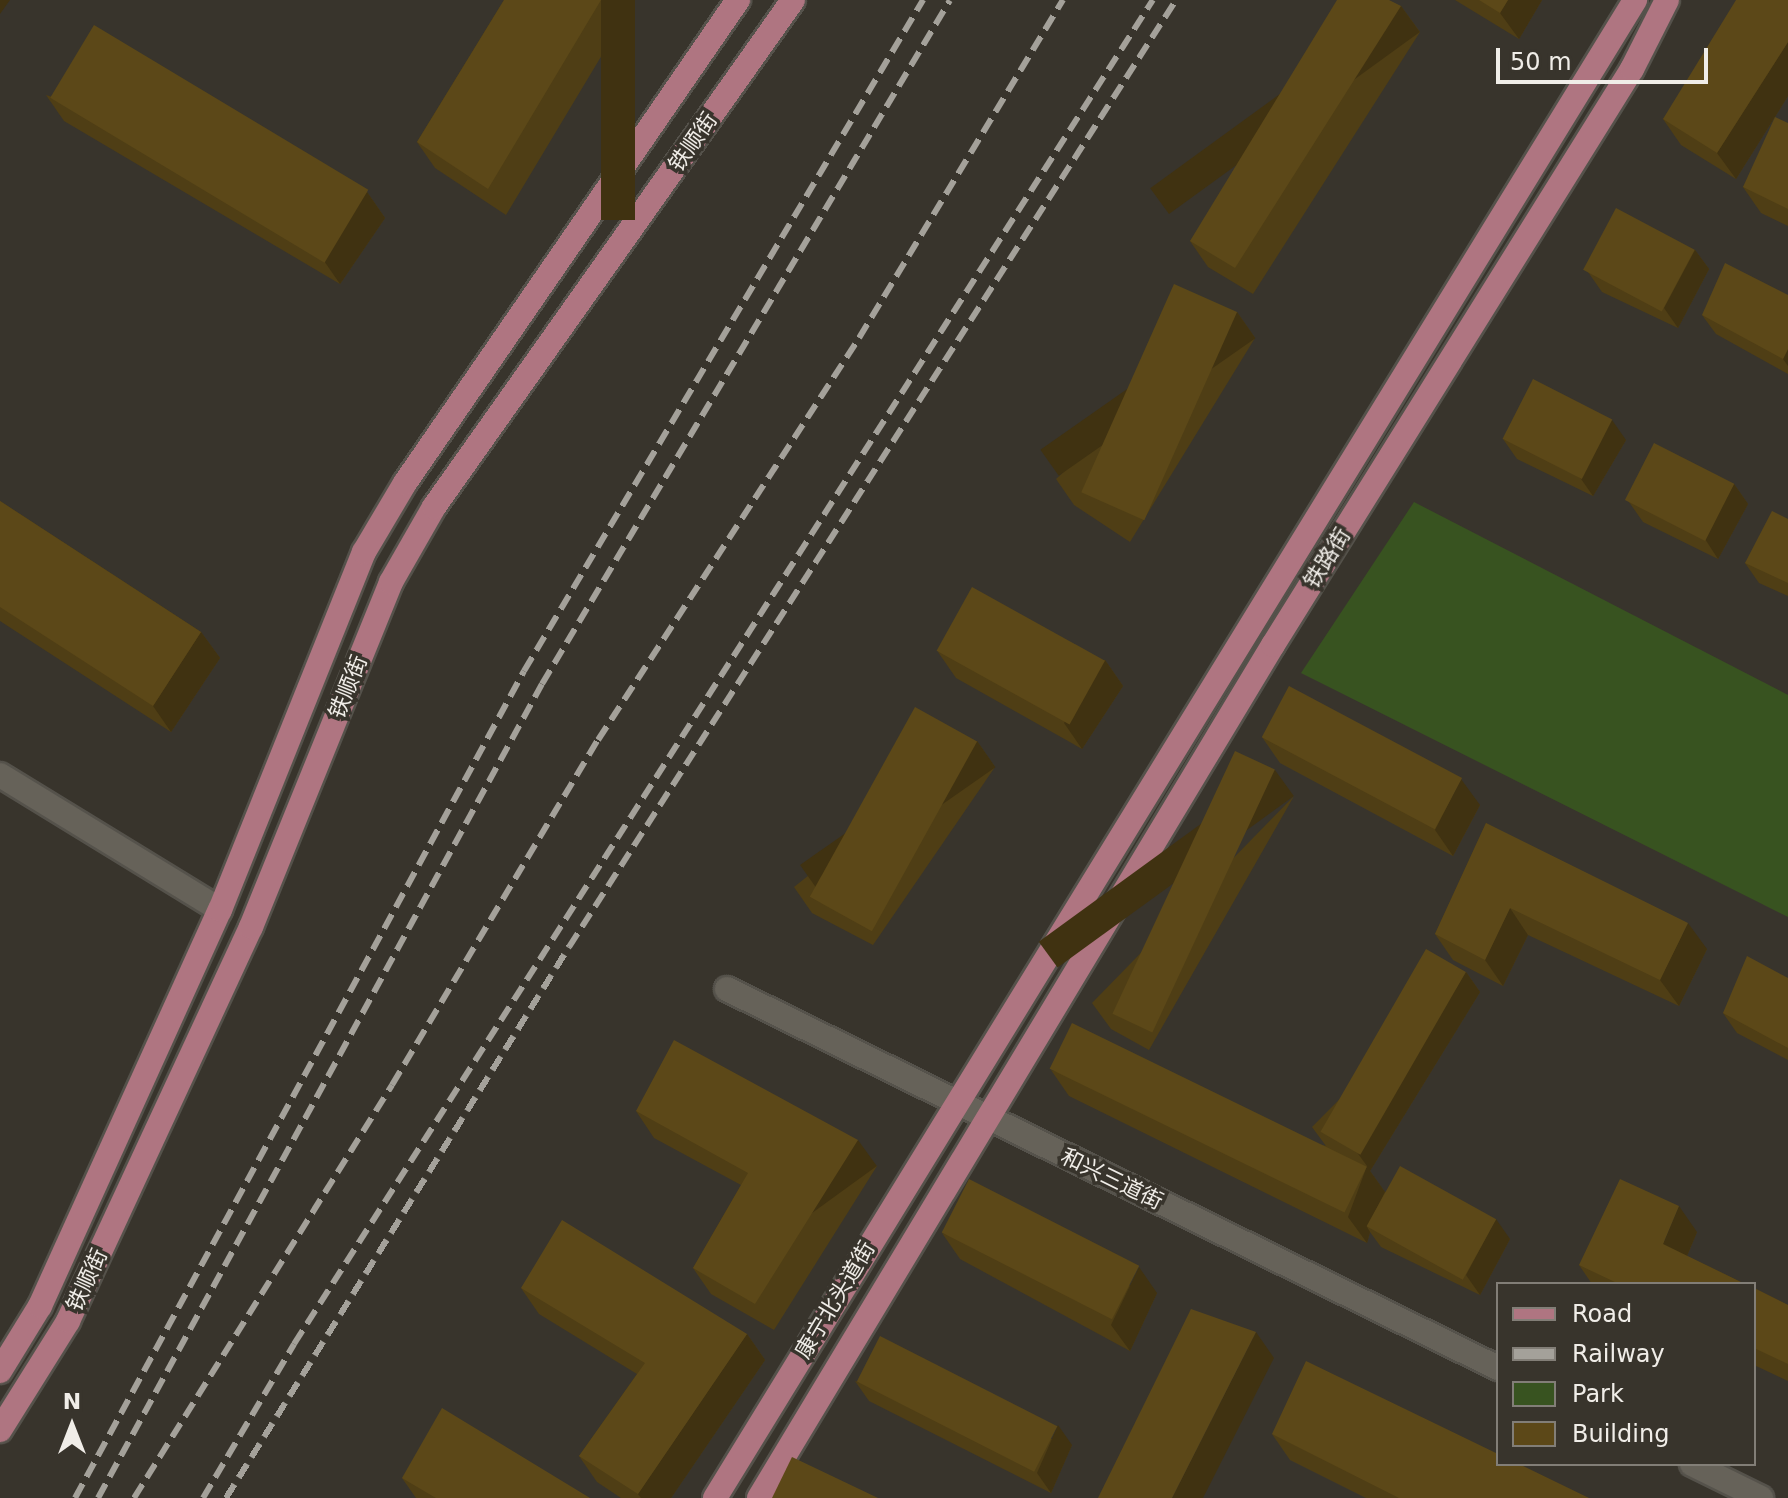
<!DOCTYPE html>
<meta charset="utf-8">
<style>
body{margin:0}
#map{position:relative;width:1788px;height:1498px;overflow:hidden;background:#38342c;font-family:"DejaVu Sans","Noto Sans SC",sans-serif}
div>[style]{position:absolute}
.green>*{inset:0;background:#385320}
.roads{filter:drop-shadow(2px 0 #55524b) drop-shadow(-2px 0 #55524b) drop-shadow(0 2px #55524b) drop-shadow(0 -2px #55524b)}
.minor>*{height:24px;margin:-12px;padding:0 12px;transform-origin:12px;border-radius:12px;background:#666259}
.major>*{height:24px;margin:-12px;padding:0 12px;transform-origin:12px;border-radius:12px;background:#af7581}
.rail>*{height:6px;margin-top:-3px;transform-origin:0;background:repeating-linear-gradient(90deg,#a4a19a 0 16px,transparent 0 24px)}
.wall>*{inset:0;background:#4f3e15}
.shaded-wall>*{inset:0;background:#403211;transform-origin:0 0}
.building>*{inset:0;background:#5c4818;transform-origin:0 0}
span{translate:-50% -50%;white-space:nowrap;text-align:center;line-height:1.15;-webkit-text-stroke:7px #38342c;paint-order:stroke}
.street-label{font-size:22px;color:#f0ede8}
.legend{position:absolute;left:1496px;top:1282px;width:260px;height:184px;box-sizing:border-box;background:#38342c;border:2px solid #827e77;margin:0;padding:10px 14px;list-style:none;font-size:24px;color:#f0ede8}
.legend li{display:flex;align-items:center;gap:16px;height:40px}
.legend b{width:40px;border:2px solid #827e77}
.north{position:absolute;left:32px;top:1386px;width:80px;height:80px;-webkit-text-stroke:6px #38342c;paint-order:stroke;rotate:0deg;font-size:22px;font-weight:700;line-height:32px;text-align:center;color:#f0ede8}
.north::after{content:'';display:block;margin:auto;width:28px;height:36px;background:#f0ede8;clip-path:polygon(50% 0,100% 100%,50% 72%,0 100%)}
.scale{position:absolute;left:1496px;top:48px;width:212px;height:36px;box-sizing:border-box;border:4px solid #f0ede8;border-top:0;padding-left:10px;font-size:24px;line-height:28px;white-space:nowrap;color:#f0ede8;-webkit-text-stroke:6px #38342c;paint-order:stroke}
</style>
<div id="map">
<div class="green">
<div style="clip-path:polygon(1414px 502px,1788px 695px,1788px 917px,1301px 673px)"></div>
</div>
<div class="roads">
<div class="minor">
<div style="left:0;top:775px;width:258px;rotate:31.5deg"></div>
<div style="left:727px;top:989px;width:859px;rotate:26.18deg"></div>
<div style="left:1692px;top:1464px;width:77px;rotate:26.2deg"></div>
</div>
<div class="major">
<div style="left:0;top:1371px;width:76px;rotate:-58.4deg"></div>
<div style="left:40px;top:1306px;width:435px;rotate:-65.6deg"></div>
<div style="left:220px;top:910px;width:386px;rotate:-68.1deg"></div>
<div style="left:364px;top:552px;width:80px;rotate:-59.3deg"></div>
<div style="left:405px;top:483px;width:587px;rotate:-55.42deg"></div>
<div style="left:0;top:1430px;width:128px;rotate:-58deg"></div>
<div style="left:68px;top:1321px;width:434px;rotate:-65.1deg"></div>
<div style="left:251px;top:927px;width:372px;rotate:-67.9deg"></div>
<div style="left:391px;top:582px;width:86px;rotate:-60.2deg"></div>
<div style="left:434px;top:507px;width:621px;rotate:-54.7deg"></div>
<div style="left:715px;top:1498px;width:1758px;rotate:-58.44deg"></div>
<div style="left:759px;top:1498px;width:996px;rotate:-58.93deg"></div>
<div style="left:1273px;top:645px;width:679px;rotate:-58.07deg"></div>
<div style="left:1632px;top:69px;width:77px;rotate:-63.1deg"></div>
</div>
</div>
<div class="rail">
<div style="left:75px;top:1498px;width:941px;rotate:-61.5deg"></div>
<div style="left:524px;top:671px;width:781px;rotate:-59.26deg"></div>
<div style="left:98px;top:1498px;width:927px;rotate:-61.39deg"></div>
<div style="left:542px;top:684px;width:796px;rotate:-59.18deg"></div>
<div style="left:134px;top:1498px;width:487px;rotate:-58deg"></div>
<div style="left:392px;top:1085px;width:402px;rotate:-59.2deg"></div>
<div style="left:598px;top:740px;width:479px;rotate:-57deg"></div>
<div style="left:859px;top:338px;width:395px;rotate:-58.9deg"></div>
<div style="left:203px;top:1498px;width:179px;rotate:-59.4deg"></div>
<div style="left:294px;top:1344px;width:1595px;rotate:-57.42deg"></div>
<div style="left:226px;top:1498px;width:649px;rotate:-58.1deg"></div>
<div style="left:569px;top:947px;width:1125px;rotate:-57.34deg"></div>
</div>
<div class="wall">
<div style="clip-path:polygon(504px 0,635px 0,506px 215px,435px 168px,417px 142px)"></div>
<div style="clip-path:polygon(1455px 0,1542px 0,1519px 39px)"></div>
<div style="clip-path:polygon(1788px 0,1788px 96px,1736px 179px,1681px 145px,1663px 119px)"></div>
<div style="clip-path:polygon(1401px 6px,1420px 32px,1253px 294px,1208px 267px,1190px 241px)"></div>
<div style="clip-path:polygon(46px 95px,367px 192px,385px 218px,340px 284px,64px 121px)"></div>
<div style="clip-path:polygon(1788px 123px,1788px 226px,1761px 213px,1743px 187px)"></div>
<div style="clip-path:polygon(1695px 250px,1709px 269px,1678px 328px,1602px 292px,1588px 272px)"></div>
<div style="clip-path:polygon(1788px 295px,1788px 374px,1716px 334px,1702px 315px)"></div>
<div style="clip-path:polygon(1237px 312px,1255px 338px,1130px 542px,1074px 505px,1056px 479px)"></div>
<div style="clip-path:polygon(1503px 439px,1626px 440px,1593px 496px,1517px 459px)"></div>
<div style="clip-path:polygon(1734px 484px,1748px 504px,1718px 559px,1643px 522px,1629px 502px)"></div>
<div style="clip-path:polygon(0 501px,201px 632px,220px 658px,171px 732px,0 621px)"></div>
<div style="clip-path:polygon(1788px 519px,1788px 596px,1759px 583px,1745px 563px)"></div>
<div style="clip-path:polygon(938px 652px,1105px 660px,1123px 686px,1082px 749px,956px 678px)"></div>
<div style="clip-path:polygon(1262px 737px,1480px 805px,1453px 856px,1280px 763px)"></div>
<div style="clip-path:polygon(977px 741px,995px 767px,873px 945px,812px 913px,794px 887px)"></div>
<div style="clip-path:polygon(1294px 796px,1149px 1050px,1111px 1029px,1092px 1003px)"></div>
<div style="clip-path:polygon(1486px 823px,1707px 949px,1679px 1006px,1528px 935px,1503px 986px,1453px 960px,1435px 934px)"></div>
<div style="clip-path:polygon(1466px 972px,1480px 992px,1370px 1171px,1385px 1192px,1510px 1239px,1480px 1295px,1381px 1247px,1370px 1232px,1367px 1243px,1069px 1096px,1051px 1070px,1326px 1146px,1312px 1127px)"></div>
<div style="clip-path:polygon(1788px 978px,1788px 1060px,1737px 1033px,1723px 1013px)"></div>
<div style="clip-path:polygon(636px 1111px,877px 1166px,774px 1330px,711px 1294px,693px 1268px,741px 1185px,654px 1138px)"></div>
<div style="clip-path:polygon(1697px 1232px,1687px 1256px,1745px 1284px,1592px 1284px,1579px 1265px)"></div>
<div style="clip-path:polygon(942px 1233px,1157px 1293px,1130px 1351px,960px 1259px)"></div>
<div style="clip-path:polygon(521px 1288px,747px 1334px,765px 1360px,671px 1498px,621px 1498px,597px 1482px,579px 1456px,637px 1374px,539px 1314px)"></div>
<div style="clip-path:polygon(1754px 1288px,1788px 1305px,1788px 1381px,1754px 1365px)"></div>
<div style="clip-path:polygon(855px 1381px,1072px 1445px,1051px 1493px,869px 1401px)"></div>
<div style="clip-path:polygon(1272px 1434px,1589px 1498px,1366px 1498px,1290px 1460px)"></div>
<div style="clip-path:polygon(402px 1478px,590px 1498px,416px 1498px)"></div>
</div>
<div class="shaded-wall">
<div style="clip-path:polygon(0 0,10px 0,0 14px)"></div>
<div style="left:601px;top:0;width:34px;height:220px"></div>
<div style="clip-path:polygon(1508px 0,1542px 0,1519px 39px,1500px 13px)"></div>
<div style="left:1401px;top:6px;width:32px;height:310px;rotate:54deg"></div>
<div style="clip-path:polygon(1788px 42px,1788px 96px,1736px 179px,1717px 153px)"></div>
<div style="clip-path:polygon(367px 192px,385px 218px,340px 284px,322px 258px)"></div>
<div style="clip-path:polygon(1695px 250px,1709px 269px,1678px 328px,1664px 308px)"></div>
<div style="left:1237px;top:312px;width:32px;height:240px;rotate:55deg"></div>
<div style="clip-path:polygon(1788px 349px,1788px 366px,1783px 359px)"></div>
<div style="clip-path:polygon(1612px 420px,1626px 440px,1593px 496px,1579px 476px)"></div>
<div style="clip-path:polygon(1734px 484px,1748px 504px,1718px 559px,1705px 539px)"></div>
<div style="clip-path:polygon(201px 632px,220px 658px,171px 732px,153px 706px)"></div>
<div style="clip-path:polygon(1105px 660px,1123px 686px,1082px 749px,1064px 723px)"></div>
<div style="left:977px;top:741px;width:32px;height:216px;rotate:55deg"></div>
<div style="left:1275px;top:770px;width:32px;height:292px;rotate:54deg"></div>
<div style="clip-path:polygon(1461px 779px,1480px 805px,1453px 856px,1435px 830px)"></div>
<div style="clip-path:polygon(1510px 908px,1528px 935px,1503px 986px,1485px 960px)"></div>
<div style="clip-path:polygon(1688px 923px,1707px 949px,1679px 1006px,1660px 980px)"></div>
<div style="clip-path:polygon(1466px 972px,1480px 992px,1370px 1171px,1385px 1192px,1367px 1227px,1370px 1232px,1367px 1243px,1348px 1217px,1367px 1166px,1356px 1151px)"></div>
<div style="left:858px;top:1140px;width:32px;height:194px;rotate:54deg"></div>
<div style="clip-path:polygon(1679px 1206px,1697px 1232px,1681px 1270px,1663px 1244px)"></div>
<div style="clip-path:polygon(1496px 1219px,1510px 1239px,1480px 1295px,1466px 1275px)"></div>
<div style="clip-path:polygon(1139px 1267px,1157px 1293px,1130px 1351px,1111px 1325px)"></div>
<div style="clip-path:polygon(1256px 1332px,1274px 1358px,1203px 1498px,1172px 1498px)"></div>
<div style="clip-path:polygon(747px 1334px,765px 1360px,671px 1498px,641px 1498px,638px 1494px)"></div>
<div style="clip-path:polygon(1058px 1425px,1072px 1445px,1051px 1493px,1037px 1473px)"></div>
</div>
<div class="building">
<div style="clip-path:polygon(504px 0,601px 0,488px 189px,417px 142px)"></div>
<div style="clip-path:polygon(1337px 0,1389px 0,1401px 6px,1235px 268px,1190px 241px)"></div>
<div style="clip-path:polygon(1479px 0,1508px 0,1500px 13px)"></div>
<div style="clip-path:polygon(1736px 0,1788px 0,1788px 42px,1717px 153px,1663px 119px)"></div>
<div style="left:94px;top:25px;width:320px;height:85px;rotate:31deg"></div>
<div style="clip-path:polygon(1775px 117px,1788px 123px,1788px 209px,1743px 187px)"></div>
<div style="left:1616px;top:208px;width:89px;height:70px;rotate:28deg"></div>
<div style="clip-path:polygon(1725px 263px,1788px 295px,1788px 349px,1783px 359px,1702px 315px)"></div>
<div style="left:1174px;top:284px;width:69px;height:228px;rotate:24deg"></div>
<div style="left:1533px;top:379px;width:89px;height:67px;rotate:27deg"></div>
<div style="left:1654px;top:443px;width:90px;height:64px;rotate:27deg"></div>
<div style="clip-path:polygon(0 501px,201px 632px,153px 706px,0 607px)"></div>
<div style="clip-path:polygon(1772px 511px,1788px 519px,1788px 583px,1745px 563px)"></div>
<div style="left:972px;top:587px;width:152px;height:73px;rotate:29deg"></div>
<div style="left:1289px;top:686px;width:196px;height:58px;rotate:28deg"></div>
<div style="left:915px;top:707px;width:71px;height:217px;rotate:29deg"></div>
<div style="left:1235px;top:751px;width:44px;height:290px;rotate:25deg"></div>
<div style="clip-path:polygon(1486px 823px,1688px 923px,1660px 980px,1510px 908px,1485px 960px,1435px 934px)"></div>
<div style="left:1426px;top:949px;width:46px;height:211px;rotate:30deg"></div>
<div style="clip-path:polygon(1747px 956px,1788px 978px,1788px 1048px,1723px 1013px)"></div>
<div style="left:1072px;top:1023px;width:328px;height:51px;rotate:26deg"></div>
<div style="clip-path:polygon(674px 1040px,858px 1140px,755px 1304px,693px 1268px,748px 1173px,636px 1111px)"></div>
<div style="left:1400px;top:1166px;width:110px;height:69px;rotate:29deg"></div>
<div style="left:969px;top:1179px;width:191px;height:60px;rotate:27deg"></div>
<div style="clip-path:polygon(1620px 1179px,1679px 1206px,1663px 1244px,1745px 1284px,1619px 1284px,1579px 1265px)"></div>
<div style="clip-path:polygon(562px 1220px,747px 1334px,638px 1494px,579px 1456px,645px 1363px,521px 1288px)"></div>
<div style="clip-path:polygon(1754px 1288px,1788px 1305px,1788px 1364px,1754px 1348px)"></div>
<div style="clip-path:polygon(1191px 1309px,1256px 1332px,1172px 1498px,1098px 1498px)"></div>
<div style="left:880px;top:1336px;width:199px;height:51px;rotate:27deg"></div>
<div style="clip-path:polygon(1306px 1361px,1498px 1454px,1498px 1464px,1519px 1464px,1589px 1498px,1399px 1498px,1272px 1434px)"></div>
<div style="clip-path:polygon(442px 1408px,590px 1498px,436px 1498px,402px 1478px)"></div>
<div style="clip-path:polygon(792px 1457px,878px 1498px,772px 1498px)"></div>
</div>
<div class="street-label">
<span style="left:693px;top:142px;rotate:-55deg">铁顺街</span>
<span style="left:1327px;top:558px;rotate:-58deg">铁路街</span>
<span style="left:348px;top:687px;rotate:-68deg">铁顺街</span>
<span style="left:1112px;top:1179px;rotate:26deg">和兴三道街</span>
<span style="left:87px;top:1280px;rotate:-65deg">铁顺街</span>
<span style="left:835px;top:1300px;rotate:-59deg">康宁北头道街</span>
</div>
<ul class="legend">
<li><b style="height:10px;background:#af7581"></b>Road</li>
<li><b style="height:10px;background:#a4a19a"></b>Railway</li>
<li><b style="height:22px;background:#385320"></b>Park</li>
<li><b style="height:22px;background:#5c4818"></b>Building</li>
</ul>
<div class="north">N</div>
<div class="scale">50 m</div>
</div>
